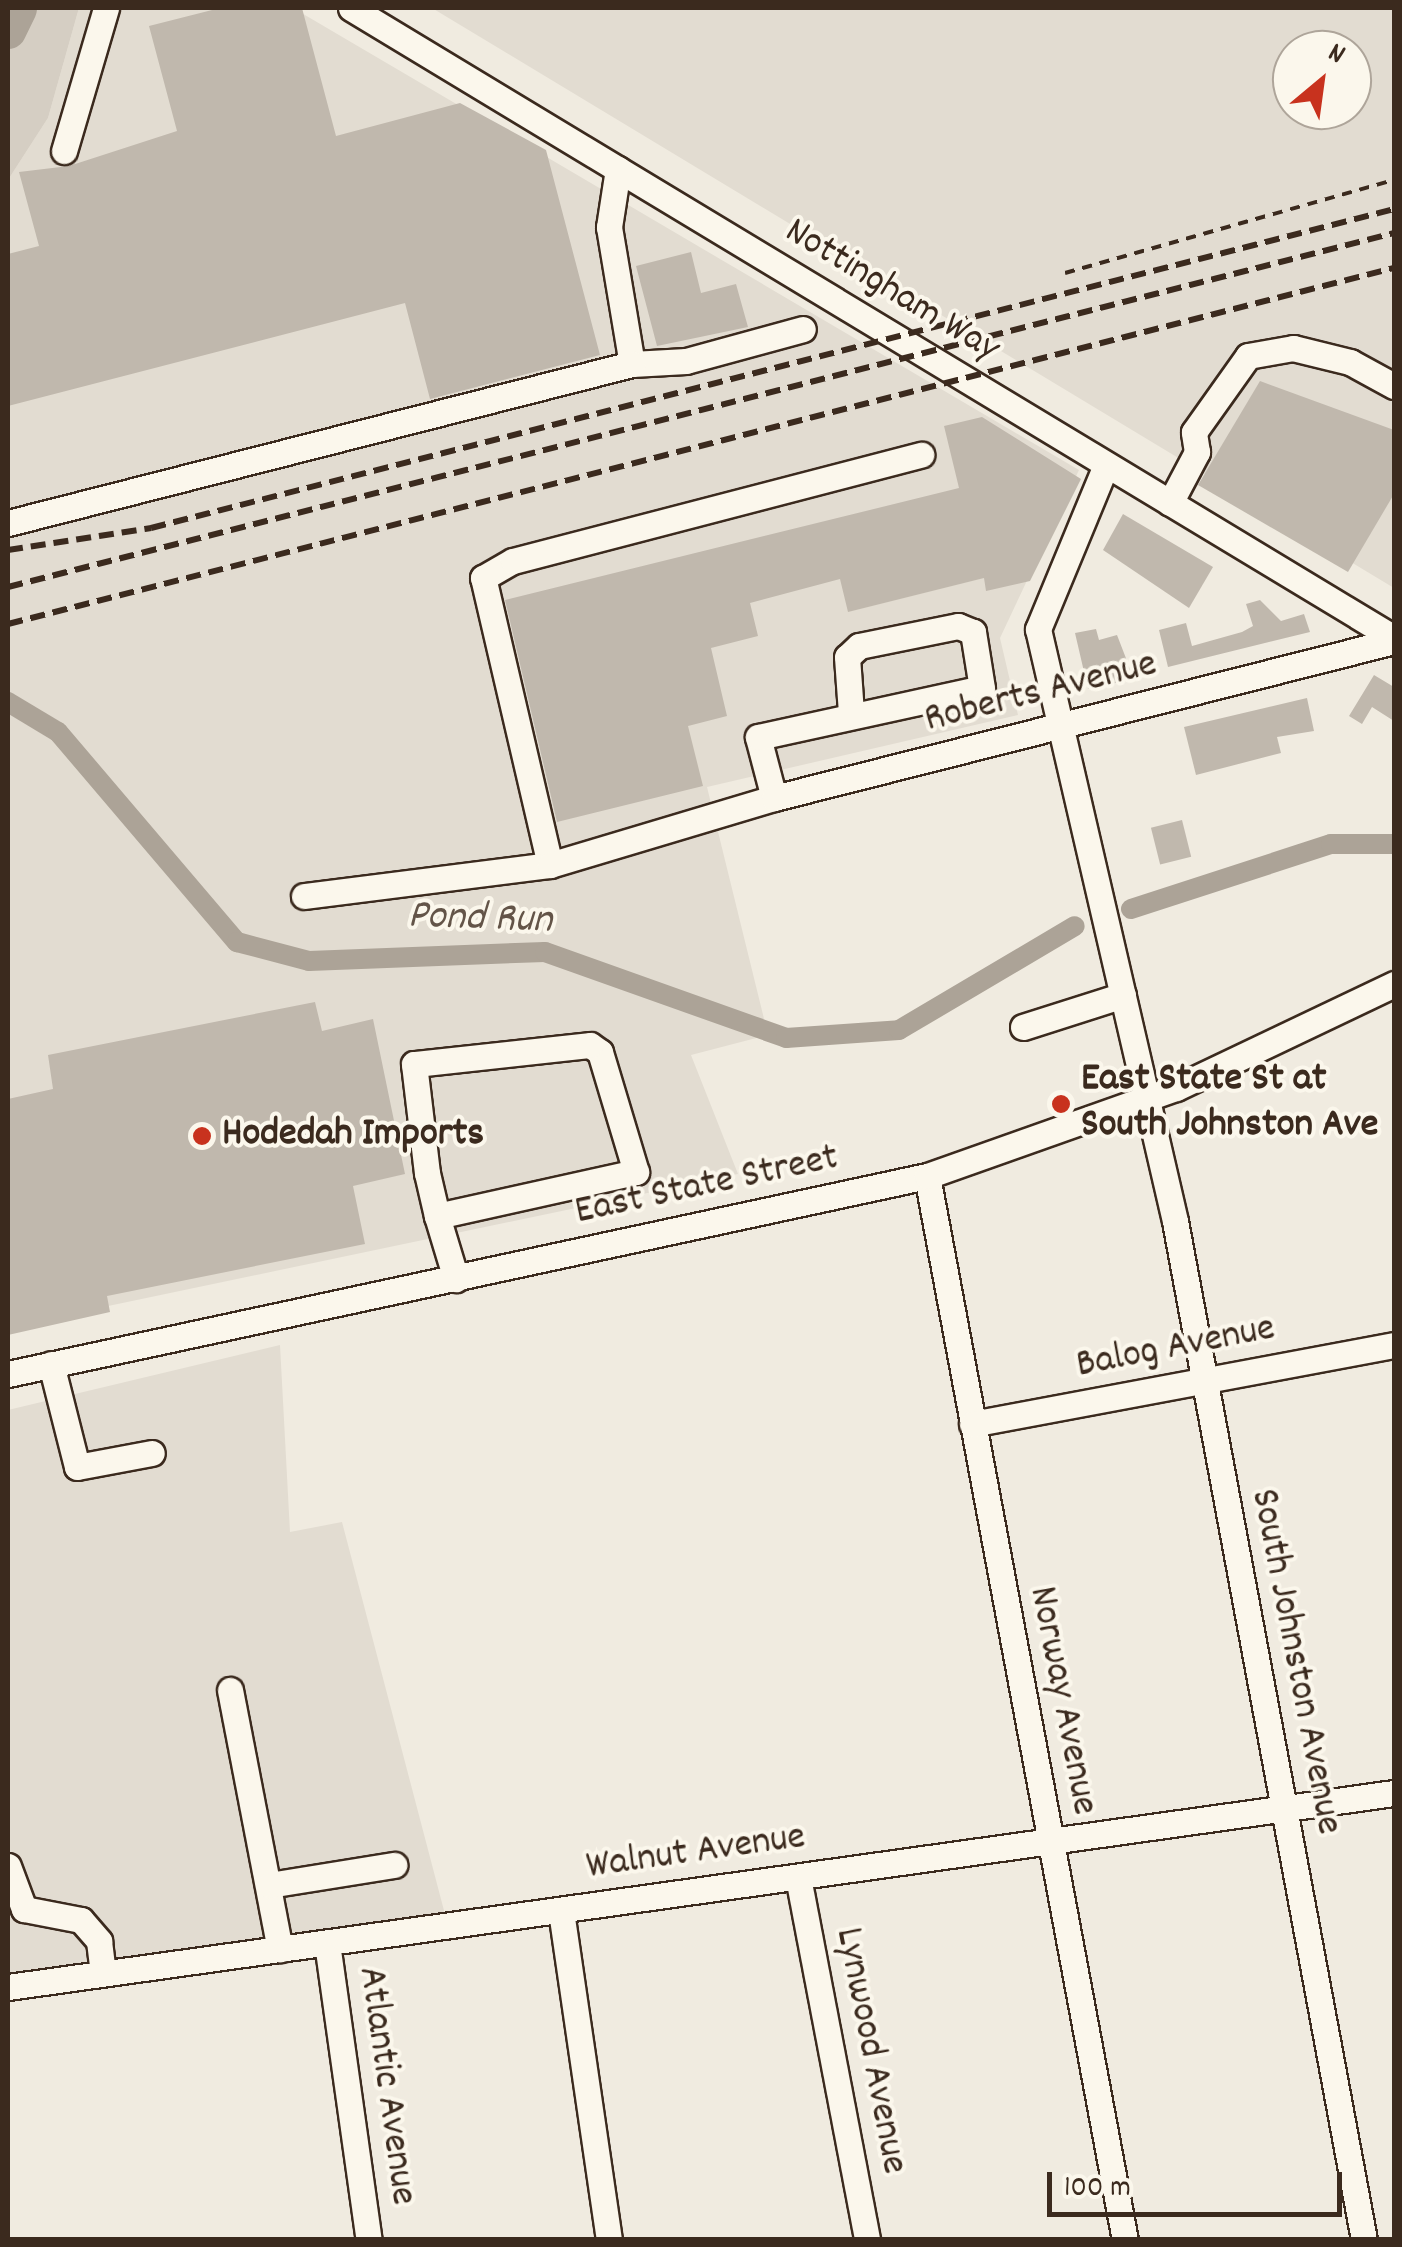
<!DOCTYPE html>
<style>
body{margin:0}
#map{position:relative;width:1402px;height:2247px;overflow:hidden;background:#f0ebe0;font-family:Dekko,sans-serif}
div>[style]{position:absolute}
.built>*{inset:0;background:#e2dcd1}
.green>*{inset:0;background:#d5cec3}
.canal>*{height:20px;margin:-10px;padding:0 10px;transform-origin:10px;border-radius:10px;background:#aca397}
.river>*{height:35px;margin:-17.5px;padding:0 17.5px;transform-origin:17.5px;border-radius:17.5px;background:#aca397}
.building>*{inset:0;background:#c0b8ad;transform-origin:0 0}
.path>*{height:4px;margin-top:-2px;transform-origin:0;background:repeating-linear-gradient(90deg,#3b2a1e 0 10px,transparent 0 18px)}
.roads{filter:drop-shadow(2px 0 #3b2a1e) drop-shadow(-2px 0 #3b2a1e) drop-shadow(0 2px #3b2a1e) drop-shadow(0 -2px #3b2a1e)}
.minor>*{height:25px;margin:-12.5px;padding:0 12.5px;transform-origin:12.5px;border-radius:12.5px;background:#fbf7ec}
.rail>*{height:6px;margin-top:-3px;transform-origin:0;background:repeating-linear-gradient(90deg,#3b2a1e 0 15px,transparent 0 23px)}
.dots>*{width:28px;height:28px;translate:-50% -50%;box-sizing:border-box;border:5px solid #fbf7ec;border-radius:50%}
span{translate:-50% -50%;white-space:nowrap;text-align:center;line-height:1.15;-webkit-text-stroke:8px #fbf7ec;paint-order:stroke}
.street-label{font-size:40px;color:#3b2a1e}
.poi-label{font-size:40px;color:#3b2a1e;font-weight:700}
.left{translate:0 -50%;text-align:left}
.water-label{font-size:42px;color:#635448;font-style:italic}
.frame{position:absolute;inset:0;border:10px solid #3b2a1e;pointer-events:none}
.north{position:absolute;left:1272px;top:30px;width:100px;height:100px;box-sizing:border-box;background:#fbf7ec;border:2px solid #aea59a;border-radius:50%;rotate:29deg;font-size:28px;font-weight:700;line-height:40px;text-align:center;color:#3b2a1e}
.north::after{content:'';display:block;margin:auto;width:35px;height:45px;background:#c8321e;clip-path:polygon(50% 0,100% 100%,50% 72%,0 100%)}
.scale{position:absolute;left:1047px;top:2172px;width:295px;height:45px;box-sizing:border-box;border:5px solid #3b2a1e;border-top:0;padding-left:12px;font-size:30px;line-height:35px;white-space:nowrap;color:#3b2a1e;-webkit-text-stroke:8px #fbf7ec;paint-order:stroke}
</style>
<div id="map">
<div class="built">
<div style="clip-path:polygon(79px 8px,293px 8px,1079px 470px,1000px 638px,1018px 715px,707px 787px,768px 1035px,691px 1055px,738px 1174px,8px 1327px,8px 180px,48px 118px)"></div>
<div style="clip-path:polygon(evenodd,432px 8px,1394px 8px,1394px 588px,432px 8px,1292px 50px,1352px 50px,1352px 110px,1292px 110px,1292px 50px)"></div>
<div style="clip-path:polygon(280px 1345px,290px 1532px,342px 1522px,447px 1922px,8px 1985px,8px 1410px)"></div>
</div>
<div class="green">
<div style="clip-path:polygon(8px 8px,79px 8px,48px 118px,8px 180px)"></div>
</div>
<div class="canal">
<div style="left:8px;top:702px;width:58px;rotate:31deg"></div>
<div style="left:58px;top:732px;width:276px;rotate:49.6deg"></div>
<div style="left:237px;top:942px;width:74px;rotate:14.8deg"></div>
<div style="left:309px;top:961px;width:236px;rotate:-2.2deg"></div>
<div style="left:545px;top:952px;width:256px;rotate:19.6deg"></div>
<div style="left:786px;top:1038px;width:113px;rotate:-4deg"></div>
<div style="left:899px;top:1030px;width:204px;rotate:-30.6deg"></div>
<div style="left:1131px;top:909px;width:210px;rotate:-18deg"></div>
<div style="left:1331px;top:844px;width:63px"></div>
</div>
<div class="river">
<div style="left:8px;top:31px;width:25px;rotate:-64deg"></div>
</div>
<div class="building">
<div style="clip-path:polygon(220px 8px,302px 8px,336px 136px,460px 103px,546px 150px,600px 355px,430px 399px,405px 303px,8px 406px,8px 254px,39px 246px,19px 172px,69px 166px,177px 131px,149px 26px)"></div>
<div style="clip-path:polygon(691px 252px,701px 293px,736px 284px,748px 327px,657px 346px,636px 266px)"></div>
<div style="clip-path:polygon(1260px 381px,1394px 430px,1394px 494px,1348px 572px,1198px 485px)"></div>
<div style="clip-path:polygon(982px 417px,1081px 479px,1030px 581px,986px 591px,984px 578px,848px 612px,840px 579px,750px 603px,758px 636px,711px 648px,727px 716px,688px 726px,703px 786px,557px 822px,505px 600px,959px 488px,944px 426px)"></div>
<div style="clip-path:polygon(1123px 514px,1213px 567px,1189px 608px,1103px 550px)"></div>
<div style="clip-path:polygon(1260px 600px,1281px 621px,1304px 614px,1310px 632px,1168px 667px,1159px 630px,1186px 623px,1192px 646px,1242px 632px,1253px 626px,1246px 604px)"></div>
<div style="clip-path:polygon(1096px 629px,1099px 640px,1117px 635px,1134px 679px,1088px 689px,1075px 633px)"></div>
<div style="clip-path:polygon(1374px 675px,1394px 687px,1394px 721px,1372px 707px,1362px 724px,1349px 716px)"></div>
<div style="clip-path:polygon(1307px 698px,1314px 731px,1277px 737px,1281px 753px,1196px 775px,1184px 727px)"></div>
<div style="left:1182px;top:820px;width:38px;height:32px;rotate:76deg"></div>
<div style="clip-path:polygon(315px 1002px,322px 1031px,373px 1019px,405px 1174px,353px 1186px,365px 1244px,107px 1296px,110px 1312px,8px 1335px,8px 1099px,53px 1089px,48px 1055px)"></div>
</div>
<div class="path">
<div style="left:1065px;top:273px;width:342px;rotate:-15.8deg"></div>
</div>
<div class="roads">
<div class="minor">
<div style="left:351px;top:8px;width:1219px;rotate:31.13deg"></div>
<div style="left:64px;top:151px;width:149px;rotate:-73.6deg"></div>
<div style="left:618px;top:169px;width:59px;rotate:98.8deg"></div>
<div style="left:609px;top:227px;width:139px;rotate:80.5deg"></div>
<div style="left:632px;top:364px;width:54px;rotate:-3.2deg"></div>
<div style="left:686px;top:361px;width:121px;rotate:-15.3deg"></div>
<div style="left:1106px;top:465px;width:178px;rotate:112.5deg"></div>
<div style="left:1038px;top:629px;width:608px;rotate:76.97deg"></div>
<div style="left:1175px;top:1221px;width:1036px;rotate:79.49deg"></div>
<div style="left:1170px;top:503px;width:58px;rotate:-62.1deg"></div>
<div style="left:1197px;top:452px;width:20px;rotate:-99deg"></div>
<div style="left:1194px;top:432px;width:93px;rotate:-54.6deg"></div>
<div style="left:1248px;top:356px;width:46px;rotate:-10.1deg"></div>
<div style="left:1293px;top:348px;width:59px;rotate:13.8deg"></div>
<div style="left:1350px;top:362px;width:50px;rotate:28.6deg"></div>
<div style="left:8px;top:523px;width:644px;rotate:-14.3deg"></div>
<div style="left:774px;top:798px;width:63px;rotate:-104.7deg"></div>
<div style="left:758px;top:737px;width:229px;rotate:-12.3deg"></div>
<div style="left:982px;top:688px;width:57px;rotate:-99.1deg"></div>
<div style="left:973px;top:632px;width:16px;rotate:-158deg"></div>
<div style="left:958px;top:626px;width:101px;rotate:168.6deg"></div>
<div style="left:859px;top:646px;width:16px;rotate:137deg"></div>
<div style="left:847px;top:657px;width:56px;rotate:85.9deg"></div>
<div style="left:550px;top:865px;width:295px;rotate:-103.1deg"></div>
<div style="left:483px;top:578px;width:34px;rotate:-30deg"></div>
<div style="left:513px;top:561px;width:422px;rotate:-14.6deg"></div>
<div style="left:304px;top:896px;width:248px;rotate:-7.2deg"></div>
<div style="left:550px;top:865px;width:234px;rotate:-16.7deg"></div>
<div style="left:774px;top:798px;width:640px;rotate:-14.21deg"></div>
<div style="left:1023px;top:1027px;width:105px;rotate:-17.7deg"></div>
<div style="left:927px;top:1176px;width:1082px;rotate:79.46deg"></div>
<div style="left:437px;top:1216px;width:204px;rotate:-12.5deg"></div>
<div style="left:636px;top:1172px;width:125px;rotate:-106.7deg"></div>
<div style="left:600px;top:1052px;width:12px;rotate:-145deg"></div>
<div style="left:590px;top:1045px;width:177px;rotate:173.8deg"></div>
<div style="left:414px;top:1064px;width:110px;rotate:83.2deg"></div>
<div style="left:427px;top:1173px;width:44px;rotate:76.9deg"></div>
<div style="left:437px;top:1216px;width:66px;rotate:73.2deg"></div>
<div style="left:51px;top:1364px;width:106px;rotate:75.8deg"></div>
<div style="left:77px;top:1467px;width:76px;rotate:-10.6deg"></div>
<div style="left:8px;top:1374px;width:940px;rotate:-12.16deg"></div>
<div style="left:927px;top:1176px;width:264px;rotate:-19.5deg"></div>
<div style="left:1176px;top:1088px;width:242px;rotate:-25.5deg"></div>
<div style="left:972px;top:1424px;width:429px;rotate:-10.6deg"></div>
<div style="left:230px;top:1690px;width:264px;rotate:79.1deg"></div>
<div style="left:8px;top:1866px;width:46px;rotate:69.6deg"></div>
<div style="left:24px;top:1909px;width:58px;rotate:10.9deg"></div>
<div style="left:81px;top:1920px;width:28px;rotate:49deg"></div>
<div style="left:99px;top:1941px;width:32px;rotate:83deg"></div>
<div style="left:798px;top:1877px;width:369px;rotate:79.2deg"></div>
<div style="left:269px;top:1885px;width:127px;rotate:-9.1deg"></div>
<div style="left:561px;top:1911px;width:332px;rotate:81.7deg"></div>
<div style="left:327px;top:1943px;width:300px;rotate:82deg"></div>
<div style="left:8px;top:1987px;width:1400px;rotate:-7.97deg"></div>
</div>
</div>
<div class="rail">
<div style="left:8px;top:550px;width:145px;rotate:-8.7deg"></div>
<div style="left:151px;top:528px;width:1283px;rotate:-14.39deg"></div>
<div style="left:8px;top:587px;width:1430px;rotate:-14.33deg"></div>
<div style="left:8px;top:624px;width:1431px;rotate:-14.41deg"></div>
</div>
<div class="dots">
<div style="left:1061px;top:1104px;background:#c8321e"></div>
<div style="left:202px;top:1136px;background:#c8321e"></div>
</div>
<div class="street-label">
<span style="left:891px;top:292px;rotate:31deg">Nottingham Way</span>
<span style="left:1041px;top:694px;rotate:-14deg">Roberts Avenue</span>
<span style="left:707px;top:1187px;rotate:-12deg">East State Street</span>
<span style="left:1176px;top:1349px;rotate:-11deg">Balog Avenue</span>
<span style="left:1294px;top:1662px;rotate:79deg">South Johnston Avenue</span>
<span style="left:1061px;top:1701px;rotate:79deg">Norway Avenue</span>
<span style="left:696px;top:1854px;rotate:-8deg">Walnut Avenue</span>
<span style="left:869px;top:2051px;rotate:79deg">Lynwood Avenue</span>
<span style="left:385px;top:2086px;rotate:82deg">Atlantic Avenue</span>
</div>
<div class="poi-label">
<span class="left" style="left:1081px;top:1104px">East State St at<br>South Johnston Ave</span>
<span class="left" style="left:222px;top:1136px">Hodedah Imports</span>
</div>
<div class="water-label">
<span style="left:480px;top:920px;rotate:2deg">Pond Run</span>
</div>
<div class="frame"></div>
<div class="north">N</div>
<div class="scale">100 m</div>
</div>
